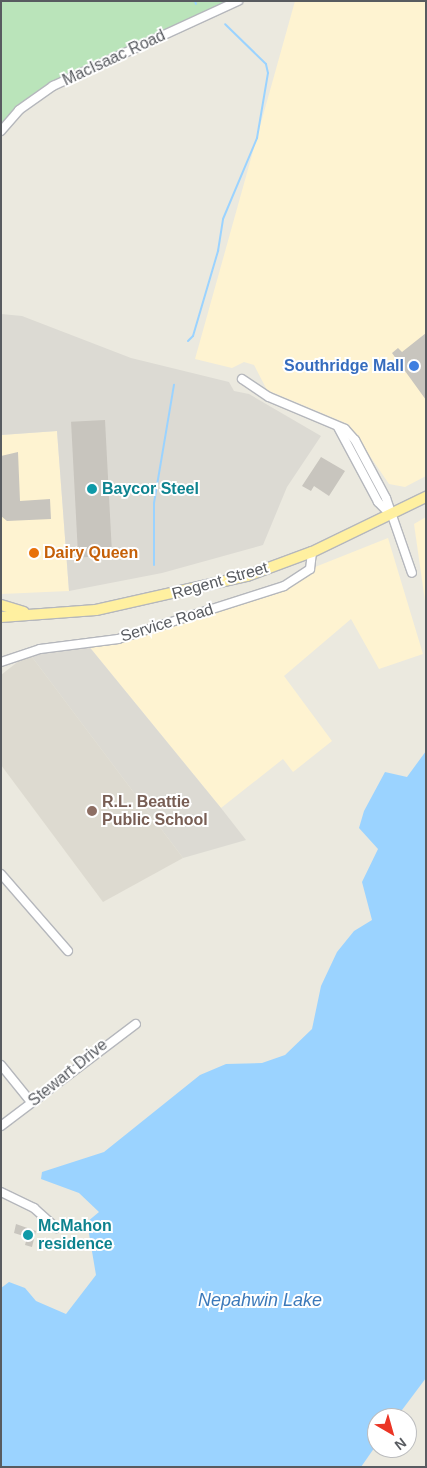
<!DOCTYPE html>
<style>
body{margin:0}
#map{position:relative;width:427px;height:1468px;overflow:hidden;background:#ebe9df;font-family:Arial,sans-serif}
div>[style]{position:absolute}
.commercial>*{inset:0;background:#fef3d1}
.industrial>*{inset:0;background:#dcdad3}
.education>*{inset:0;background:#dddad0}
.green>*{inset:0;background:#bae4ba}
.water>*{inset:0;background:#9bd3ff}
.stream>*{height:2px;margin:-1px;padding:0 1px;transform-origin:1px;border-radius:1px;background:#9bd3ff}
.building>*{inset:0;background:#c8c5be;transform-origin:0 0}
.roads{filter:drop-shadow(1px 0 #b5b7bc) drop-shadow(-1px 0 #b5b7bc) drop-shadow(0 1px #b5b7bc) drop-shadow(0 -1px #b5b7bc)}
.minor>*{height:8px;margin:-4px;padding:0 4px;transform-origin:4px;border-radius:4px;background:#fff}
.major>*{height:10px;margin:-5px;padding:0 5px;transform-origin:5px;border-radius:5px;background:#fff0a0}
.dots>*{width:14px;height:14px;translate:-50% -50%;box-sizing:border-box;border:2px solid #fff;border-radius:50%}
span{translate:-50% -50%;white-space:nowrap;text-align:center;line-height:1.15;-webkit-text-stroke:4px #fff;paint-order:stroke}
.street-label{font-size:16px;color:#585b60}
.shop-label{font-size:16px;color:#366cbe;font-weight:700}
.right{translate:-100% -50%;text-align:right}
.culture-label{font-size:16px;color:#0d838f;font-weight:700}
.left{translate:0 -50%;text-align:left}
.food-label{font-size:16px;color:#c56008;font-weight:700}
.education-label{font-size:16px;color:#785e54;font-weight:700}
.water-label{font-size:18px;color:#3b79ba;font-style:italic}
.frame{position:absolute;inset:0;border:2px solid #585b60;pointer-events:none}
.north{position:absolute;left:367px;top:1408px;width:50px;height:50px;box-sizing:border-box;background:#fff;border:1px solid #bcbdbf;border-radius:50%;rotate:142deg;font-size:14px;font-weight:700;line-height:20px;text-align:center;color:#585b60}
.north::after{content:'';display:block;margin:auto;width:18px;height:22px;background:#eb3525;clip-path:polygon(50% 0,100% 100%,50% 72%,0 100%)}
</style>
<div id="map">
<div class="commercial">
<div style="clip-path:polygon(295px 1px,426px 1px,426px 476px,405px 487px,389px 484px,348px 424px,267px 390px,254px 365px,244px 362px,232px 368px,195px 359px)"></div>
<div style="clip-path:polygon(57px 431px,69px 591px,1px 594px,1px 435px)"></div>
<div style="clip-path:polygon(426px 517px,426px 608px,414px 524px)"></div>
<div style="clip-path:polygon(388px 538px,423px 654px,379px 669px,351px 619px,284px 676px,332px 741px,293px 772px,283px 759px,221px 808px,87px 644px,118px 639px,300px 580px,310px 569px)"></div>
</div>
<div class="industrial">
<div style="clip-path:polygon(1px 314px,22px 316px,131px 358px,229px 382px,234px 391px,249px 394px,321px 436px,287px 487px,263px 545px,162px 573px,69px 591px,57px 431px,1px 435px)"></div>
<div style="clip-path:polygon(87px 644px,221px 808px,246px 840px,183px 858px,29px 653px)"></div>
</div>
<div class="education">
<div style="clip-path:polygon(29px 653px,183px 858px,103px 902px,1px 765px,1px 675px)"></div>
</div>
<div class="green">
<div style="clip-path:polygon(1px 1px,238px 1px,35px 96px,1px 131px)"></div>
</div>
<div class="water">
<div style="clip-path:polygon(426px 751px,426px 1378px,396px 1418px,377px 1418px,377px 1444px,361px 1467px,1px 1467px,1px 1288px,9px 1282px,25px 1288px,36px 1301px,66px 1314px,96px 1275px,87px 1222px,99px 1212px,79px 1193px,41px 1179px,42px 1172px,104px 1152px,200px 1075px,226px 1064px,262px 1063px,285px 1055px,312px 1029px,321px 986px,337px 952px,354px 931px,372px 920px,362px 882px,378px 849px,359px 828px,364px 811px,385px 772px,407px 777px)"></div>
</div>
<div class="stream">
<div style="left:195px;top:1px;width:3px;rotate:72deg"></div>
<div style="left:188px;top:341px;width:7px;rotate:-45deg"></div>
<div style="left:193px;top:336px;width:89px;rotate:-73.6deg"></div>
<div style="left:218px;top:251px;width:32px;rotate:-81deg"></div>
<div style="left:223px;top:219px;width:88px;rotate:-67.2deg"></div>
<div style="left:257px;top:138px;width:66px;rotate:-80.4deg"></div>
<div style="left:268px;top:73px;width:9px;rotate:-103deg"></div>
<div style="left:266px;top:64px;width:57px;rotate:-135.7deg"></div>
<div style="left:154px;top:565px;width:62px;rotate:-90deg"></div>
<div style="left:154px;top:503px;width:120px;rotate:-80.4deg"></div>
</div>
<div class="building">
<div style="clip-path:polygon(426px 333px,426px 400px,392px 353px,398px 348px,402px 352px)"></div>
<div style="left:105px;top:420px;width:136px;height:34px;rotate:87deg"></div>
<div style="clip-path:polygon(18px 452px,20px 501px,50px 499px,51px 519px,7px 521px,1px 516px,1px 456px)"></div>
<div style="clip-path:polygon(321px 457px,345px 471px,329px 496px,314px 486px,311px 491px,302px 486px)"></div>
<div style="clip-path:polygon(16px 1224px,36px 1231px,32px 1247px,25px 1245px,27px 1237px,14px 1233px)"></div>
</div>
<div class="roads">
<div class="minor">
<div style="left:1px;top:131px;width:28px;rotate:-49deg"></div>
<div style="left:19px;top:110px;width:42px;rotate:-35.2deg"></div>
<div style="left:53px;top:86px;width:204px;rotate:-24.7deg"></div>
<div style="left:242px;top:379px;width:32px;rotate:34deg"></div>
<div style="left:269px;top:397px;width:82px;rotate:22.8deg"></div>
<div style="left:345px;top:429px;width:15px;rotate:48deg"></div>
<div style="left:355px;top:440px;width:66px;rotate:61.9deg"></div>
<div style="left:386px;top:498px;width:79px;rotate:70.9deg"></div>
<div style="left:338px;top:427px;width:85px;rotate:61.9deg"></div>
<div style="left:378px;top:502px;width:16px;rotate:45deg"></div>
<div style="left:1px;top:662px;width:41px;rotate:-18.4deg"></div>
<div style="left:40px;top:649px;width:79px;rotate:-7.3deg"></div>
<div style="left:118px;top:639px;width:174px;rotate:-17.7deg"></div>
<div style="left:284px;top:586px;width:31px;rotate:-33deg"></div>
<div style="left:310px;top:569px;width:17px;rotate:-83deg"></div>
<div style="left:1px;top:874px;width:102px;rotate:49deg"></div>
<div style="left:1px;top:1065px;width:48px;rotate:51deg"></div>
<div style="left:1px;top:1126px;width:169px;rotate:-37.1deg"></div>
<div style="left:1px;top:1192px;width:37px;rotate:26deg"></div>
<div style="left:34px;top:1208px;width:30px;rotate:42deg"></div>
</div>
<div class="major">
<div style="left:1px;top:605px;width:24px;rotate:17deg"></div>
<div style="left:1px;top:617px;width:95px;rotate:-4.2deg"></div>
<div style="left:96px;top:610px;width:155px;rotate:-12.7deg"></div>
<div style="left:247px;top:576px;width:69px;rotate:-20.3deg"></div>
<div style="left:312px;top:552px;width:127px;rotate:-25.8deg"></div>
</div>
</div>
<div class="dots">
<div style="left:414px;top:366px;background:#3f7fe0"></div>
<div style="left:92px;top:489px;background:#0f9aa8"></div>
<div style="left:34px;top:553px;background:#e8710a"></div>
<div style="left:92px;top:811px;background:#8d6e63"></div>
<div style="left:28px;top:1235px;background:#0f9aa8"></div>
</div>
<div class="street-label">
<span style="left:114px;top:58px;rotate:-25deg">MacIsaac Road</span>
<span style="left:220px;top:581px;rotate:-16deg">Regent Street</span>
<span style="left:167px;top:623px;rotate:-17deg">Service Road</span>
<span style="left:68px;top:1073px;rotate:-39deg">Stewart Drive</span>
</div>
<div class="shop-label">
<span class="right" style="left:404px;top:366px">Southridge Mall</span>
</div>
<div class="culture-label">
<span class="left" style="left:102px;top:489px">Baycor Steel</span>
<span class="left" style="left:38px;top:1235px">McMahon<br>residence</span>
</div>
<div class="food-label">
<span class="left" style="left:44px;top:553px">Dairy Queen</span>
</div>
<div class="education-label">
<span class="left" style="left:102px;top:811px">R.L. Beattie<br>Public School</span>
</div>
<div class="water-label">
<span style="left:260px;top:1300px">Nepahwin Lake</span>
</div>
<div class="frame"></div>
<div class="north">N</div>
</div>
